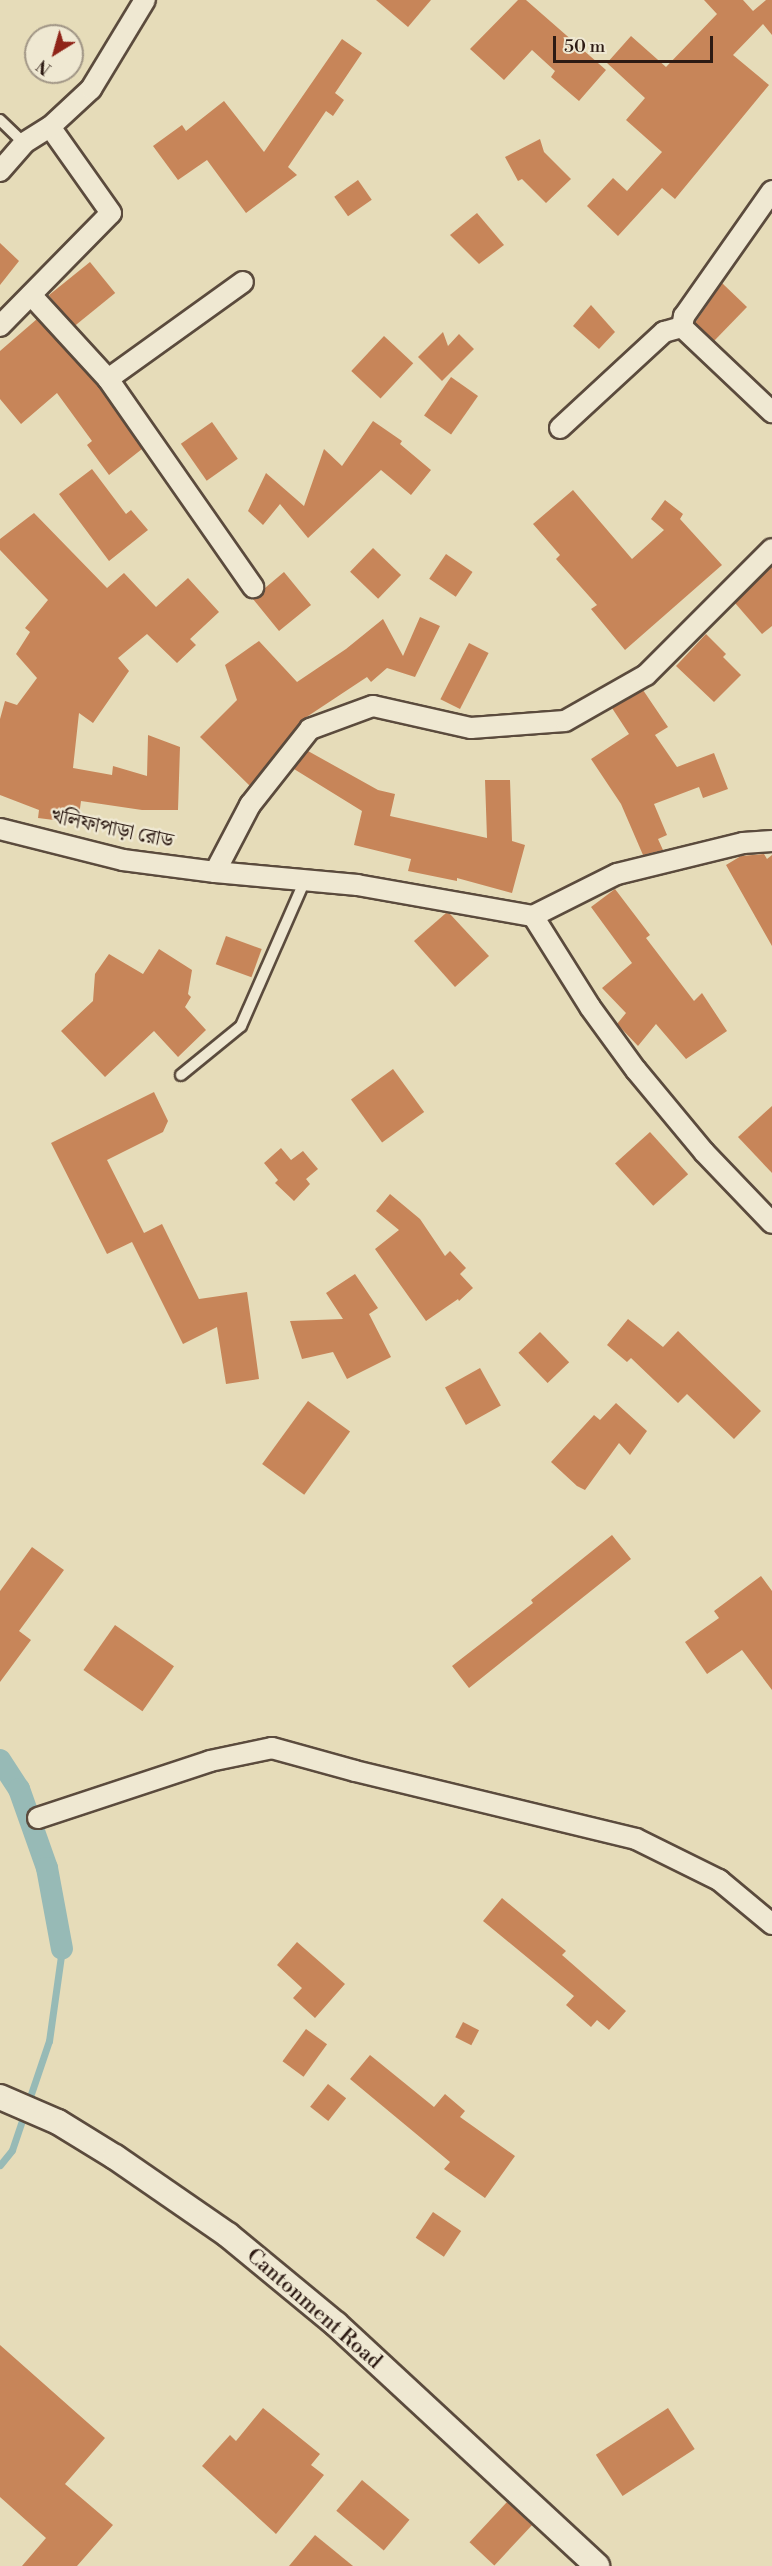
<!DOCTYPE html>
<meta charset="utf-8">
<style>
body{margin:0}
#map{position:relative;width:772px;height:2566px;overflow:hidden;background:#e6dcb9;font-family:"Libre Bodoni","Noto Serif Bengali",serif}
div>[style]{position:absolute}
.stream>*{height:7px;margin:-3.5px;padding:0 3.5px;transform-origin:3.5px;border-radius:3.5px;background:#97bab6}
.canal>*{height:22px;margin:-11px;padding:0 11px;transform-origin:11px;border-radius:11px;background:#97bab6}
.building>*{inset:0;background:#c78559;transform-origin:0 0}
.roads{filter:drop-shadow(2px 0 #5b4b3d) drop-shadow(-2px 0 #5b4b3d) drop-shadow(0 2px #5b4b3d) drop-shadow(0 -2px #5b4b3d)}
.service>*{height:10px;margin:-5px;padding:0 5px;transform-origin:5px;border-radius:5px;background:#efe8d2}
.minor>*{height:20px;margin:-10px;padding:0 10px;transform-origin:10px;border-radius:10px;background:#efe8d2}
.tertiary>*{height:24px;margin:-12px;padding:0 12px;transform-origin:12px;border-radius:12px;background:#efe8d2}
span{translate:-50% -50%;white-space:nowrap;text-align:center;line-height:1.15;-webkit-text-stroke:4.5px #efe8d2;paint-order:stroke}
.street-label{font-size:21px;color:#2d1b14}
.north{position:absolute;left:24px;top:24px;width:60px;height:60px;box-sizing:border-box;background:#efe8d2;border:2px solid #a19686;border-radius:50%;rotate:217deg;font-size:16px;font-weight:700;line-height:24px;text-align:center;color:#2d1b14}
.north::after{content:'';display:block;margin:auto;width:21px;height:27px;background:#8f2418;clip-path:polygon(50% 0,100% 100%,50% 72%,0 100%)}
.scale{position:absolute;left:553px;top:36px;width:160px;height:27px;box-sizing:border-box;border:3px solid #2d1b14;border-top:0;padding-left:8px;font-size:18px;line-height:21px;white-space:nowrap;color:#2d1b14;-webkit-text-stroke:4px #efe8d2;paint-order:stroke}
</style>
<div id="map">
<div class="stream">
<div style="left:0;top:2165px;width:19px;rotate:-51deg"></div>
<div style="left:12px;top:2150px;width:115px;rotate:-71.3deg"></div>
<div style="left:49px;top:2041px;width:93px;rotate:-82deg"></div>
</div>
<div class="canal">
<div style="left:0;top:1760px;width:35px;rotate:57deg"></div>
<div style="left:19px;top:1789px;width:84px;rotate:70.5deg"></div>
<div style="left:47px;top:1868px;width:82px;rotate:79.5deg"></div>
</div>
<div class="building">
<div style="clip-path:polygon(376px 0,431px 0,408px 27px)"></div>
<div style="clip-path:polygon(518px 0,526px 0,606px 70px,579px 101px,551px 77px,555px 71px,532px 50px,504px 80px,470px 49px)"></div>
<div style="clip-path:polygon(704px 0,743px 0,753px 11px,766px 0,772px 0,772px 35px,763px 24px,733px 55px,769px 85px,675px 199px,662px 188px,618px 236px,587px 206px,613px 178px,627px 191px,662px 152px,626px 120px,645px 98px,607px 63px,631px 36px,666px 67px,717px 14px)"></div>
<div style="clip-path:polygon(342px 39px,362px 53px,335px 93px,344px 100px,333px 116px,326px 111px,288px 167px,297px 175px,246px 213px,207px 160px,178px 180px,153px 146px,182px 125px,186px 131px,224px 101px,264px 152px)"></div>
<div style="clip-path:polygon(540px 139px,544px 152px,571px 179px,546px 203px,522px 179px,518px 181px,505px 157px)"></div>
<div style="left:358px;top:180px;width:24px;height:29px;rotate:55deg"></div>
<div style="clip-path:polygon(477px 213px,504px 245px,479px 264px,450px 235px)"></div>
<div style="clip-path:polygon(0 243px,19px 261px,0 285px)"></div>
<div style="left:90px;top:262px;width:40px;height:53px;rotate:51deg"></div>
<div style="clip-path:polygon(722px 283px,747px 307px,714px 341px,695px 323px)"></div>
<div style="clip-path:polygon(591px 305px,615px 332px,599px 349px,573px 326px)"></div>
<div style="clip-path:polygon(37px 319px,99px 387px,142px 449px,109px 475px,87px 445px,92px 441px,57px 393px,21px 424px,0 399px,0 351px)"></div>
<div style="clip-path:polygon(443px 332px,448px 346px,459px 334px,474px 349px,442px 381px,418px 357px)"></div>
<div style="left:384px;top:336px;width:40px;height:48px;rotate:43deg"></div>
<div style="left:451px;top:377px;width:33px;height:47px;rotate:35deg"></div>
<div style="clip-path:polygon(373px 421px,402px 441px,400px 444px,431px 470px,411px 495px,381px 470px,308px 538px,280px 504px,263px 525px,248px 511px,266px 473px,304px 506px,324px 449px,342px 466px)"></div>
<div style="left:212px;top:422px;width:45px;height:38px;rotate:55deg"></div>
<div style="clip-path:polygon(92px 469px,126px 514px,131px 510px,148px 530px,109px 561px,59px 494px)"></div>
<div style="clip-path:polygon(573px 490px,632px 559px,664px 530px,651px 519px,665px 500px,683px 514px,680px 519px,722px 565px,625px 650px,591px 609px,597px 605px,556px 559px,560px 555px,533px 524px)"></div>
<div style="clip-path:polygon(34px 513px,107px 588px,124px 573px,156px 607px,188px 578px,219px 612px,190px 639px,196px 645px,177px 663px,147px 634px,118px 658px,129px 671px,93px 723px,79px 713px,73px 768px,112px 775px,113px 766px,147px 776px,148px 735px,180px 747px,178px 810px,142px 810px,81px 801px,78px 823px,38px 818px,39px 810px,0 795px,0 719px,5px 701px,17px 705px,37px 678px,16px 654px,30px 632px,25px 628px,48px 600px,0 550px,0 539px)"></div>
<div style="left:373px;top:548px;width:39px;height:33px;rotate:44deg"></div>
<div style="left:446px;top:554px;width:32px;height:30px;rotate:34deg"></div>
<div style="clip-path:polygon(772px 566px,772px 626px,762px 634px,735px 603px)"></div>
<div style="clip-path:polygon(284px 572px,311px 605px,279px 631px,253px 599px,260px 596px,265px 588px)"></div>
<div style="clip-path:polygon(420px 617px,440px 626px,415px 677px,387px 668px,371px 682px,367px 677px,305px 718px,250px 786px,200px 737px,237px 700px,225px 665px,259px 641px,297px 682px,346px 649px,383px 619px,403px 656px)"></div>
<div style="clip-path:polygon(706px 634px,726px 654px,723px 657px,741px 675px,714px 702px,676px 666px)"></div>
<div style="left:469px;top:643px;width:22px;height:63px;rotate:27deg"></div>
<div style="clip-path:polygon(643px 690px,668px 727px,655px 735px,677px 767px,714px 753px,728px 789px,703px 798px,699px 787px,654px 804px,667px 835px,658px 839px,663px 850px,643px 855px,621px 804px,591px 759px,629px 734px,612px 708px)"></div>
<div style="clip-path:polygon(308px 751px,378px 790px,395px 794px,390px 816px,487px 838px,485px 780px,510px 780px,512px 841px,525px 845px,512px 893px,457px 878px,457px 881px,408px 871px,411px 859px,354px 845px,362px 811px,294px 769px)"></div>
<div style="clip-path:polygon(764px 854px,767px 859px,772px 855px,772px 946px,726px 865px,741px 856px)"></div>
<div style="clip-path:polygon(615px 889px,650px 935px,646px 938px,694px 1001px,702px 993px,727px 1031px,686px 1059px,656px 1024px,638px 1046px,617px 1024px,626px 1013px,602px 988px,632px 963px,591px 907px)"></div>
<div style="clip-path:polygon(446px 913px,450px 914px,489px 956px,455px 987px,414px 941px)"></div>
<div style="left:226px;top:936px;width:38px;height:30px;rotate:20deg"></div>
<div style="clip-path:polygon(159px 949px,192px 970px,188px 994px,191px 997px,185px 1007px,206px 1030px,178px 1057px,154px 1031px,105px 1077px,61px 1031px,93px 1001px,95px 974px,109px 954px,143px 974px)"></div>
<div style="left:393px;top:1069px;width:53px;height:52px;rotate:54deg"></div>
<div style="clip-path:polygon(154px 1092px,168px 1121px,163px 1132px,107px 1160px,144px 1233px,162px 1224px,199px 1299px,247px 1292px,259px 1379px,226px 1384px,217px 1327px,183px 1344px,132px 1242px,107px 1254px,51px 1143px)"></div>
<div style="clip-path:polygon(772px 1106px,772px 1173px,738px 1137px)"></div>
<div style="left:650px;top:1132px;width:57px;height:47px;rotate:48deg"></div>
<div style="clip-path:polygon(281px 1148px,291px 1160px,303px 1151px,318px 1169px,306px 1179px,310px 1184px,294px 1201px,275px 1183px,278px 1180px,264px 1163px)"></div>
<div style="clip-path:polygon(390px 1194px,420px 1219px,445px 1256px,450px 1251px,466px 1268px,460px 1274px,473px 1288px,459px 1301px,458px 1299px,426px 1321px,375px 1249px,399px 1230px,376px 1211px)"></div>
<div style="clip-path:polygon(355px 1274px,378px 1308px,369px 1314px,391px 1357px,347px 1379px,333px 1352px,302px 1359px,290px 1321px,343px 1319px,326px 1293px)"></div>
<div style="clip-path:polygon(628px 1319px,663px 1347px,678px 1331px,761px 1411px,734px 1439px,687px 1394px,678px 1403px,631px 1358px,627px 1362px,607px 1345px)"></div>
<div style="left:540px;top:1332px;width:42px;height:30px;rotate:46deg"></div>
<div style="left:480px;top:1368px;width:43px;height:40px;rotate:61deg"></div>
<div style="left:308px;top:1401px;width:52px;height:78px;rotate:36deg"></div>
<div style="clip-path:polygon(616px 1403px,647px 1431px,630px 1455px,619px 1443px,585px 1490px,577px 1486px,551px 1462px,594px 1415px,600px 1420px)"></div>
<div style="clip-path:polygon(612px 1535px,631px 1559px,469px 1688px,452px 1666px,533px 1603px,531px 1600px)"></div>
<div style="clip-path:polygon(32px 1547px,64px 1570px,19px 1631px,31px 1640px,0 1682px,0 1591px)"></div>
<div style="clip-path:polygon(761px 1576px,772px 1591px,772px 1690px,742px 1650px,707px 1674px,685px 1642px,719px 1618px,714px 1611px)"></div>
<div style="left:115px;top:1625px;width:72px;height:55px;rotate:35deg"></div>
<div style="clip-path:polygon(502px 1898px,566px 1951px,562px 1955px,626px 2011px,609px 2030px,597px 2020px,591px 2027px,566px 2005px,574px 1996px,483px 1921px)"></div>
<div style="clip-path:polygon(297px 1942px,345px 1984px,315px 2018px,293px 1998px,302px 1988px,277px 1965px)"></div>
<div style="left:463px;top:2022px;width:18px;height:17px;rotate:27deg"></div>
<div style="left:306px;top:2029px;width:26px;height:40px;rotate:36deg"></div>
<div style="clip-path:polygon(370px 2055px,434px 2107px,445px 2094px,465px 2111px,460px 2117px,515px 2156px,485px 2198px,444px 2169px,450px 2162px,350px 2079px)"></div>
<div style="left:328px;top:2084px;width:23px;height:29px;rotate:38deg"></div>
<div style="left:433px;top:2212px;width:34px;height:31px;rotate:34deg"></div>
<div style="clip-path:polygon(0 2345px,105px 2438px,65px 2484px,113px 2525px,77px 2566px,22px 2566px,46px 2538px,0 2497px)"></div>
<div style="clip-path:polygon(263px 2408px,320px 2454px,311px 2465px,324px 2475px,276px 2534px,202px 2466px,230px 2435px,236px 2441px)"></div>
<div style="left:668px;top:2408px;width:49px;height:86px;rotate:57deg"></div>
<div style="left:362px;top:2480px;width:62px;height:40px;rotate:40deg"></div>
<div style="left:507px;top:2502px;width:34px;height:55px;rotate:43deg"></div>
<div style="clip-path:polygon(315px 2535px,353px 2566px,289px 2566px)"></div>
</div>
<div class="roads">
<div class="service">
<div style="left:0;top:120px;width:33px;rotate:44deg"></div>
<div style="left:181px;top:1075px;width:77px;rotate:-39.2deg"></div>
<div style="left:241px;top:1026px;width:159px;rotate:-66.3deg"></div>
</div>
<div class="minor">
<div style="left:0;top:171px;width:37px;rotate:-49deg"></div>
<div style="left:24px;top:143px;width:31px;rotate:-32deg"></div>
<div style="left:772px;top:191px;width:153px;rotate:125.1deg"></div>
<div style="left:684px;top:316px;width:11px;rotate:100deg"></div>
<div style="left:682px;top:327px;width:124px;rotate:43.4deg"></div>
<div style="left:31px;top:295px;width:114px;rotate:47.5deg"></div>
<div style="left:108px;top:379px;width:254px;rotate:55.1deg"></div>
<div style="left:0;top:326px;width:158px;rotate:-45.5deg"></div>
<div style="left:111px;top:213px;width:105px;rotate:-125.3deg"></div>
<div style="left:50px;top:127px;width:56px;rotate:-42.8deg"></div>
<div style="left:91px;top:89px;width:104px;rotate:-58.8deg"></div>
<div style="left:108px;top:379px;width:166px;rotate:-35.7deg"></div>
<div style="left:560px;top:428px;width:142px;rotate:-42.7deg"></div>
<div style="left:664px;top:332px;width:19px;rotate:-16deg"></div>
<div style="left:0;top:829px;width:127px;rotate:14.1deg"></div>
<div style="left:123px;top:860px;width:93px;rotate:7.4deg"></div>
<div style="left:215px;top:872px;width:143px;rotate:5.2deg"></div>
<div style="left:357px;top:885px;width:179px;rotate:10deg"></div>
<div style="left:533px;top:916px;width:94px;rotate:-26.6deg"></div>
<div style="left:617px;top:874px;width:130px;rotate:-13.8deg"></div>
<div style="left:743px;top:843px;width:29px;rotate:-4deg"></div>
<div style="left:215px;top:872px;width:76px;rotate:-62.4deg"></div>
<div style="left:250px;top:805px;width:97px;rotate:-51.7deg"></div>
<div style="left:310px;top:729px;width:67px;rotate:-20.1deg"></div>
<div style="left:373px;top:706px;width:100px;rotate:12.7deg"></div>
<div style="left:471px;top:728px;width:94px;rotate:-4.3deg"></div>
<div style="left:565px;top:721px;width:93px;rotate:-29.6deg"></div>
<div style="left:646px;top:675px;width:178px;rotate:-45deg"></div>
<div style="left:533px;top:916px;width:107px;rotate:57.9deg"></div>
<div style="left:590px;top:1007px;width:78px;rotate:53.9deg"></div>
<div style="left:636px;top:1070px;width:107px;rotate:50.3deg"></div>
<div style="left:704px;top:1152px;width:98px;rotate:46.2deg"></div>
<div style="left:38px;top:1818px;width:181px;rotate:-18.3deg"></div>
<div style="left:210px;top:1761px;width:63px;rotate:-11.8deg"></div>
<div style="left:272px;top:1748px;width:86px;rotate:15.5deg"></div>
<div style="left:355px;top:1771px;width:289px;rotate:13.6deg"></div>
<div style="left:636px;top:1839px;width:93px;rotate:26.3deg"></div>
<div style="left:719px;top:1880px;width:69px;rotate:39.7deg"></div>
</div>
<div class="tertiary">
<div style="left:0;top:2097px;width:63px;rotate:23.3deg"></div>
<div style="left:58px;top:2122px;width:67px;rotate:31.6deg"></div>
<div style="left:115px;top:2157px;width:137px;rotate:34.6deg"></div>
<div style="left:228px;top:2235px;width:140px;rotate:39.5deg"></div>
<div style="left:336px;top:2324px;width:356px;rotate:42.8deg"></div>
</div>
</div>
<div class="street-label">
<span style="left:112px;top:829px;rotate:12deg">খলিফাপাড়া রোড</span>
<span style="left:314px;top:2309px;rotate:41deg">Cantonment Road</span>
</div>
<div class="north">N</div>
<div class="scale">50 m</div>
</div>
